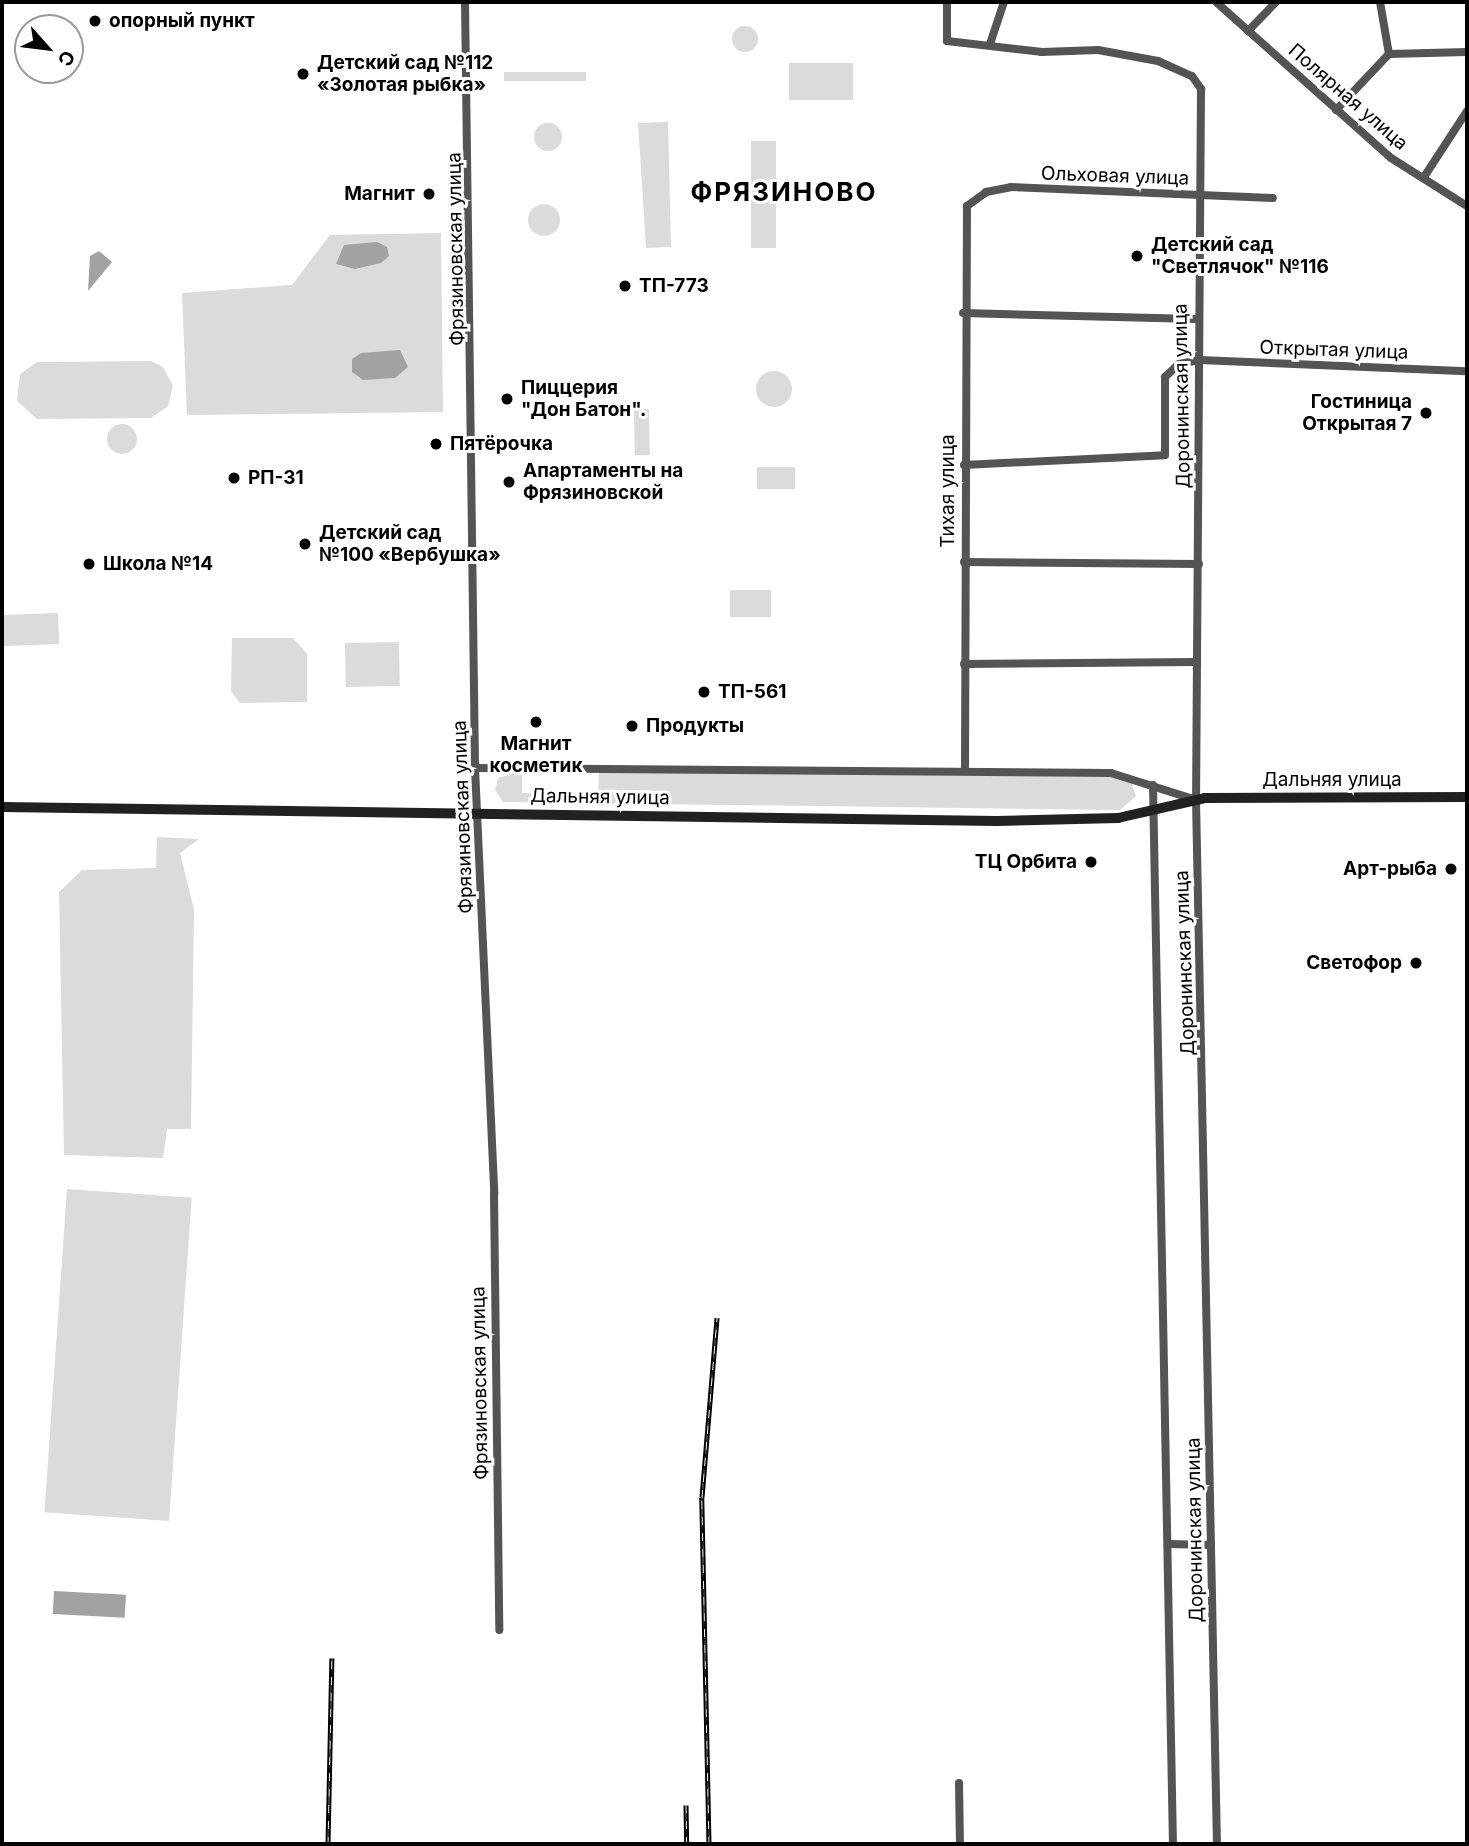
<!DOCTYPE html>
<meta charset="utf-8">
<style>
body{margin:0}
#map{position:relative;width:1469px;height:1846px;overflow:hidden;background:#fff;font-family:Inter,sans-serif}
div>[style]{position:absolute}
.green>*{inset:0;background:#dbdbdb;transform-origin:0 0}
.round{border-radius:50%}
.water>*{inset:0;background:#a2a2a2;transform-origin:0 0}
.street>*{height:8px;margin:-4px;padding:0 4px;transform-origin:4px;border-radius:4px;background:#545454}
.secondary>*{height:10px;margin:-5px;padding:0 5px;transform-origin:5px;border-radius:5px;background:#212121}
.rail>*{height:5px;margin-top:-2.5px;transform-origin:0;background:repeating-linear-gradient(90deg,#fff 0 8px,#000 0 16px);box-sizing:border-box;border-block:2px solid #000}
.dots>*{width:19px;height:19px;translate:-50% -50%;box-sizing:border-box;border:4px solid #fff;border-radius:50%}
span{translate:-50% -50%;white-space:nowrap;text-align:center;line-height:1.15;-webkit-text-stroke:6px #fff;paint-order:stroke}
.poi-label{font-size:19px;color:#000;font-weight:700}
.left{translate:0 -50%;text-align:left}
.right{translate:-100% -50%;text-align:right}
.street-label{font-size:19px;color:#000}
.district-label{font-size:26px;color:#000;font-weight:700;letter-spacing:2px}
.frame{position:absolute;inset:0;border:4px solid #000;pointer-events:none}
.north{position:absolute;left:14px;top:14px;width:70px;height:70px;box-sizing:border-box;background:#fff;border:2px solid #999;border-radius:50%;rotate:118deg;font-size:19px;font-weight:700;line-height:28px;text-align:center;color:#000}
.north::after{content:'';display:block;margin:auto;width:24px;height:32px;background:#000;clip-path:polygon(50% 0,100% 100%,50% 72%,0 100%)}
</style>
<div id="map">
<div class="green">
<div class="round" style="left:732px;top:26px;width:26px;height:26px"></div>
<div style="left:789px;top:63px;width:64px;height:37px"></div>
<div style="left:586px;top:72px;width:9px;height:82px;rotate:90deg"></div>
<div style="clip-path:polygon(668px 122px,671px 247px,646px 248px,638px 123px)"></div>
<div class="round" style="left:534px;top:123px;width:28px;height:28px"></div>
<div style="left:751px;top:141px;width:25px;height:107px"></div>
<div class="round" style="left:528px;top:204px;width:32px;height:32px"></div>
<div style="clip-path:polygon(441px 233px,443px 412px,187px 415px,182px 293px,292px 285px,330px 235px)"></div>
<div style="clip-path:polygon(151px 361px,163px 367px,173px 386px,168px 406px,151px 418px,37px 419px,17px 401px,20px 374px,37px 362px)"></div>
<div class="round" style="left:756px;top:371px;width:36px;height:36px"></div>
<div style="left:649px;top:409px;width:46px;height:15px;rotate:89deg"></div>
<div class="round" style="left:107px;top:424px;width:30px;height:30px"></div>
<div style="left:795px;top:467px;width:22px;height:38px;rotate:90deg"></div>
<div style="left:771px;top:590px;width:27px;height:41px;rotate:90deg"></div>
<div style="left:58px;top:613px;width:31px;height:56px;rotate:88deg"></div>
<div style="clip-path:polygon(232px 638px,293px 638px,307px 654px,307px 702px,240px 703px,231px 691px)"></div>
<div style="left:399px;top:642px;width:44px;height:54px;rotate:89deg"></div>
<div style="clip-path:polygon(522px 771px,522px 793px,598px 794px,599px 772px,1120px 777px,1131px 782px,1136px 796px,1120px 810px,503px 802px,495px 790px,498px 778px)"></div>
<div style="clip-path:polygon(157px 837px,199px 839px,180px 853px,194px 910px,191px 1129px,167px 1129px,163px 1158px,64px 1155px,59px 892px,82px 870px,156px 868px)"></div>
<div style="left:67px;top:1189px;width:125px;height:324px;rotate:4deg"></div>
</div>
<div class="water">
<div style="clip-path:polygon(377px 242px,387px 247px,389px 256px,381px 263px,355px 269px,336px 264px,344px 245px)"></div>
<div style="clip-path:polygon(99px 251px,112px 262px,88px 291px,90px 256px)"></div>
<div style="clip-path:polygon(400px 350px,408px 367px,395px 378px,363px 380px,352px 372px,352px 359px,361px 353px)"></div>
<div style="left:54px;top:1591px;width:72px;height:23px;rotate:3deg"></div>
</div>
<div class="street">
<div style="left:465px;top:2px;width:766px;rotate:89.25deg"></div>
<div style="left:475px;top:768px;width:426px;rotate:87.4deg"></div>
<div style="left:494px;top:1194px;width:436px;rotate:89.3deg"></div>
<div style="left:947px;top:2px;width:39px;rotate:90deg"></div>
<div style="left:947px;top:41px;width:96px;rotate:6.6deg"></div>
<div style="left:1042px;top:52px;width:56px;rotate:-2deg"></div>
<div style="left:1098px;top:50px;width:61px;rotate:10.4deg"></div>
<div style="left:1158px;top:61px;width:37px;rotate:24deg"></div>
<div style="left:1192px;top:76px;width:16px;rotate:55deg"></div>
<div style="left:1201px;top:89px;width:711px;rotate:90.4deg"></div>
<div style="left:1196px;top:800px;width:1044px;rotate:88.85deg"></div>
<div style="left:1216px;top:2px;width:234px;rotate:41.7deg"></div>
<div style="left:1391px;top:158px;width:90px;rotate:32.3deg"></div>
<div style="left:1380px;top:2px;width:53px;rotate:80.2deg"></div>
<div style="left:1248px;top:31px;width:40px;rotate:-46deg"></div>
<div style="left:990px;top:44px;width:44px;rotate:-71.6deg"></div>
<div style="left:1336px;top:110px;width:77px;rotate:-46.6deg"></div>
<div style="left:1389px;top:54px;width:78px;rotate:-1.5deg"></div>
<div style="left:1424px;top:177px;width:79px;rotate:-56.9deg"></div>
<div style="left:963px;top:313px;width:232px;rotate:1.5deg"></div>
<div style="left:964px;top:465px;width:201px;rotate:-2.8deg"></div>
<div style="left:1165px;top:455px;width:78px;rotate:-90deg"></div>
<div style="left:1165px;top:377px;width:19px;rotate:-43deg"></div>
<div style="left:1179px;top:364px;width:21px;rotate:-11deg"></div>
<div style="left:1200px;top:360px;width:267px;rotate:2.4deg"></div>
<div style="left:964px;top:562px;width:235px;rotate:0.5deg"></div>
<div style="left:964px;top:664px;width:233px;rotate:-0.5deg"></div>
<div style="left:475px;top:768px;width:636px;rotate:0.45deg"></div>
<div style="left:1111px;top:773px;width:89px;rotate:17.6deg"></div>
<div style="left:965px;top:771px;width:565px;rotate:-89.8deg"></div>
<div style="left:967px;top:206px;width:24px;rotate:-36deg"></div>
<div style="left:986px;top:192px;width:25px;rotate:-11deg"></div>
<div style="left:1011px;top:187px;width:262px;rotate:2.4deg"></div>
<div style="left:1153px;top:785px;width:1059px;rotate:88.92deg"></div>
<div style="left:1169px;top:1544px;width:42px;rotate:1.4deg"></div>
<div style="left:959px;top:1783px;width:61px;rotate:89.1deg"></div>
</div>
<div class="secondary">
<div style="left:2px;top:807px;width:995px;rotate:0.81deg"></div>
<div style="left:997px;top:821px;width:121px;rotate:-1.4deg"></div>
<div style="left:1118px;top:818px;width:89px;rotate:-12.9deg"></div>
<div style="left:1205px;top:798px;width:262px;rotate:-0.2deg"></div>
</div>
<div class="rail">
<div style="left:686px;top:1805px;width:39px;rotate:89deg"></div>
<div style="left:328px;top:1844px;width:186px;rotate:-88.8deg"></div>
<div style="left:709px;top:1844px;width:347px;rotate:-91.2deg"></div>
<div style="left:702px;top:1497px;width:180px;rotate:-85.2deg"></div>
</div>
<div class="dots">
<div style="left:95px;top:21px;background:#000"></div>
<div style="left:303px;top:74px;background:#000"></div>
<div style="left:429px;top:194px;background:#000"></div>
<div style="left:1137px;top:256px;background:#000"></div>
<div style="left:625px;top:286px;background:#000"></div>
<div style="left:507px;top:399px;background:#000"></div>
<div style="left:1426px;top:413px;background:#000"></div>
<div style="left:436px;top:444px;background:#000"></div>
<div style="left:234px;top:478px;background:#000"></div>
<div style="left:509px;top:482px;background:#000"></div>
<div style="left:305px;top:544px;background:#000"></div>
<div style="left:89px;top:564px;background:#000"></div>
<div style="left:704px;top:692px;background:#000"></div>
<div style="left:536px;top:722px;background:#000"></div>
<div style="left:632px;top:726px;background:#000"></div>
<div style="left:1091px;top:862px;background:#000"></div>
<div style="left:1451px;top:869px;background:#000"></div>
<div style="left:1416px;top:963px;background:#000"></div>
</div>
<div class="poi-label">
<span class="left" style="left:109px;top:21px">опорный пункт</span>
<span class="left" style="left:317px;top:74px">Детский сад №112<br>«Золотая рыбка»</span>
<span class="right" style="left:415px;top:194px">Магнит</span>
<span class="left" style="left:1151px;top:256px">Детский сад<br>"Светлячок" №116</span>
<span class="left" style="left:639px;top:286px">ТП-773</span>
<span class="left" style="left:521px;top:399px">Пиццерия<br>"Дон Батон".</span>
<span class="right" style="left:1412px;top:413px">Гостиница<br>Открытая 7</span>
<span class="left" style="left:450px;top:444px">Пятёрочка</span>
<span class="left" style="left:523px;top:482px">Апартаменты на<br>Фрязиновской</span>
<span class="left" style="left:248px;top:478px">РП-31</span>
<span class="left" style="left:319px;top:544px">Детский сад<br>№100 «Вербушка»</span>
<span class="left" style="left:103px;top:564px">Школа №14</span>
<span class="left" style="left:718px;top:692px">ТП-561</span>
<span class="left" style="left:646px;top:726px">Продукты</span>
<span style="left:536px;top:755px">Магнит<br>косметик</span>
<span class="right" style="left:1077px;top:862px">ТЦ Орбита</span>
<span class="right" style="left:1437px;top:869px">Арт-рыба</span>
<span class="right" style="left:1402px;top:963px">Светофор</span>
</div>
<div class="street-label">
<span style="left:1348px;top:97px;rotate:41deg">Полярная улица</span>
<span style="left:1115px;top:176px;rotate:2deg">Ольховая улица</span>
<span style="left:456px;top:249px;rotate:-91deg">Фрязиновская улица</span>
<span style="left:1334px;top:350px;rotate:2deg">Открытая улица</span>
<span style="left:1182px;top:396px;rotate:-91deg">Доронинская улица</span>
<span style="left:948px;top:491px;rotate:-90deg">Тихая улица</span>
<span style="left:1332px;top:780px">Дальняя улица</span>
<span style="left:600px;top:797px;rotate:1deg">Дальняя улица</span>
<span style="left:463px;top:817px;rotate:-92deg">Фрязиновская улица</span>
<span style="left:1185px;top:963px;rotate:-92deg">Доронинская улица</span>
<span style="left:480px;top:1383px;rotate:-91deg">Фрязиновская улица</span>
<span style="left:1195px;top:1530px;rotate:-91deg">Доронинская улица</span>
</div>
<div class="district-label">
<span style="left:784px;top:192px">ФРЯЗИНОВО</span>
</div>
<div class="frame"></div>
<div class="north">С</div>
</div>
